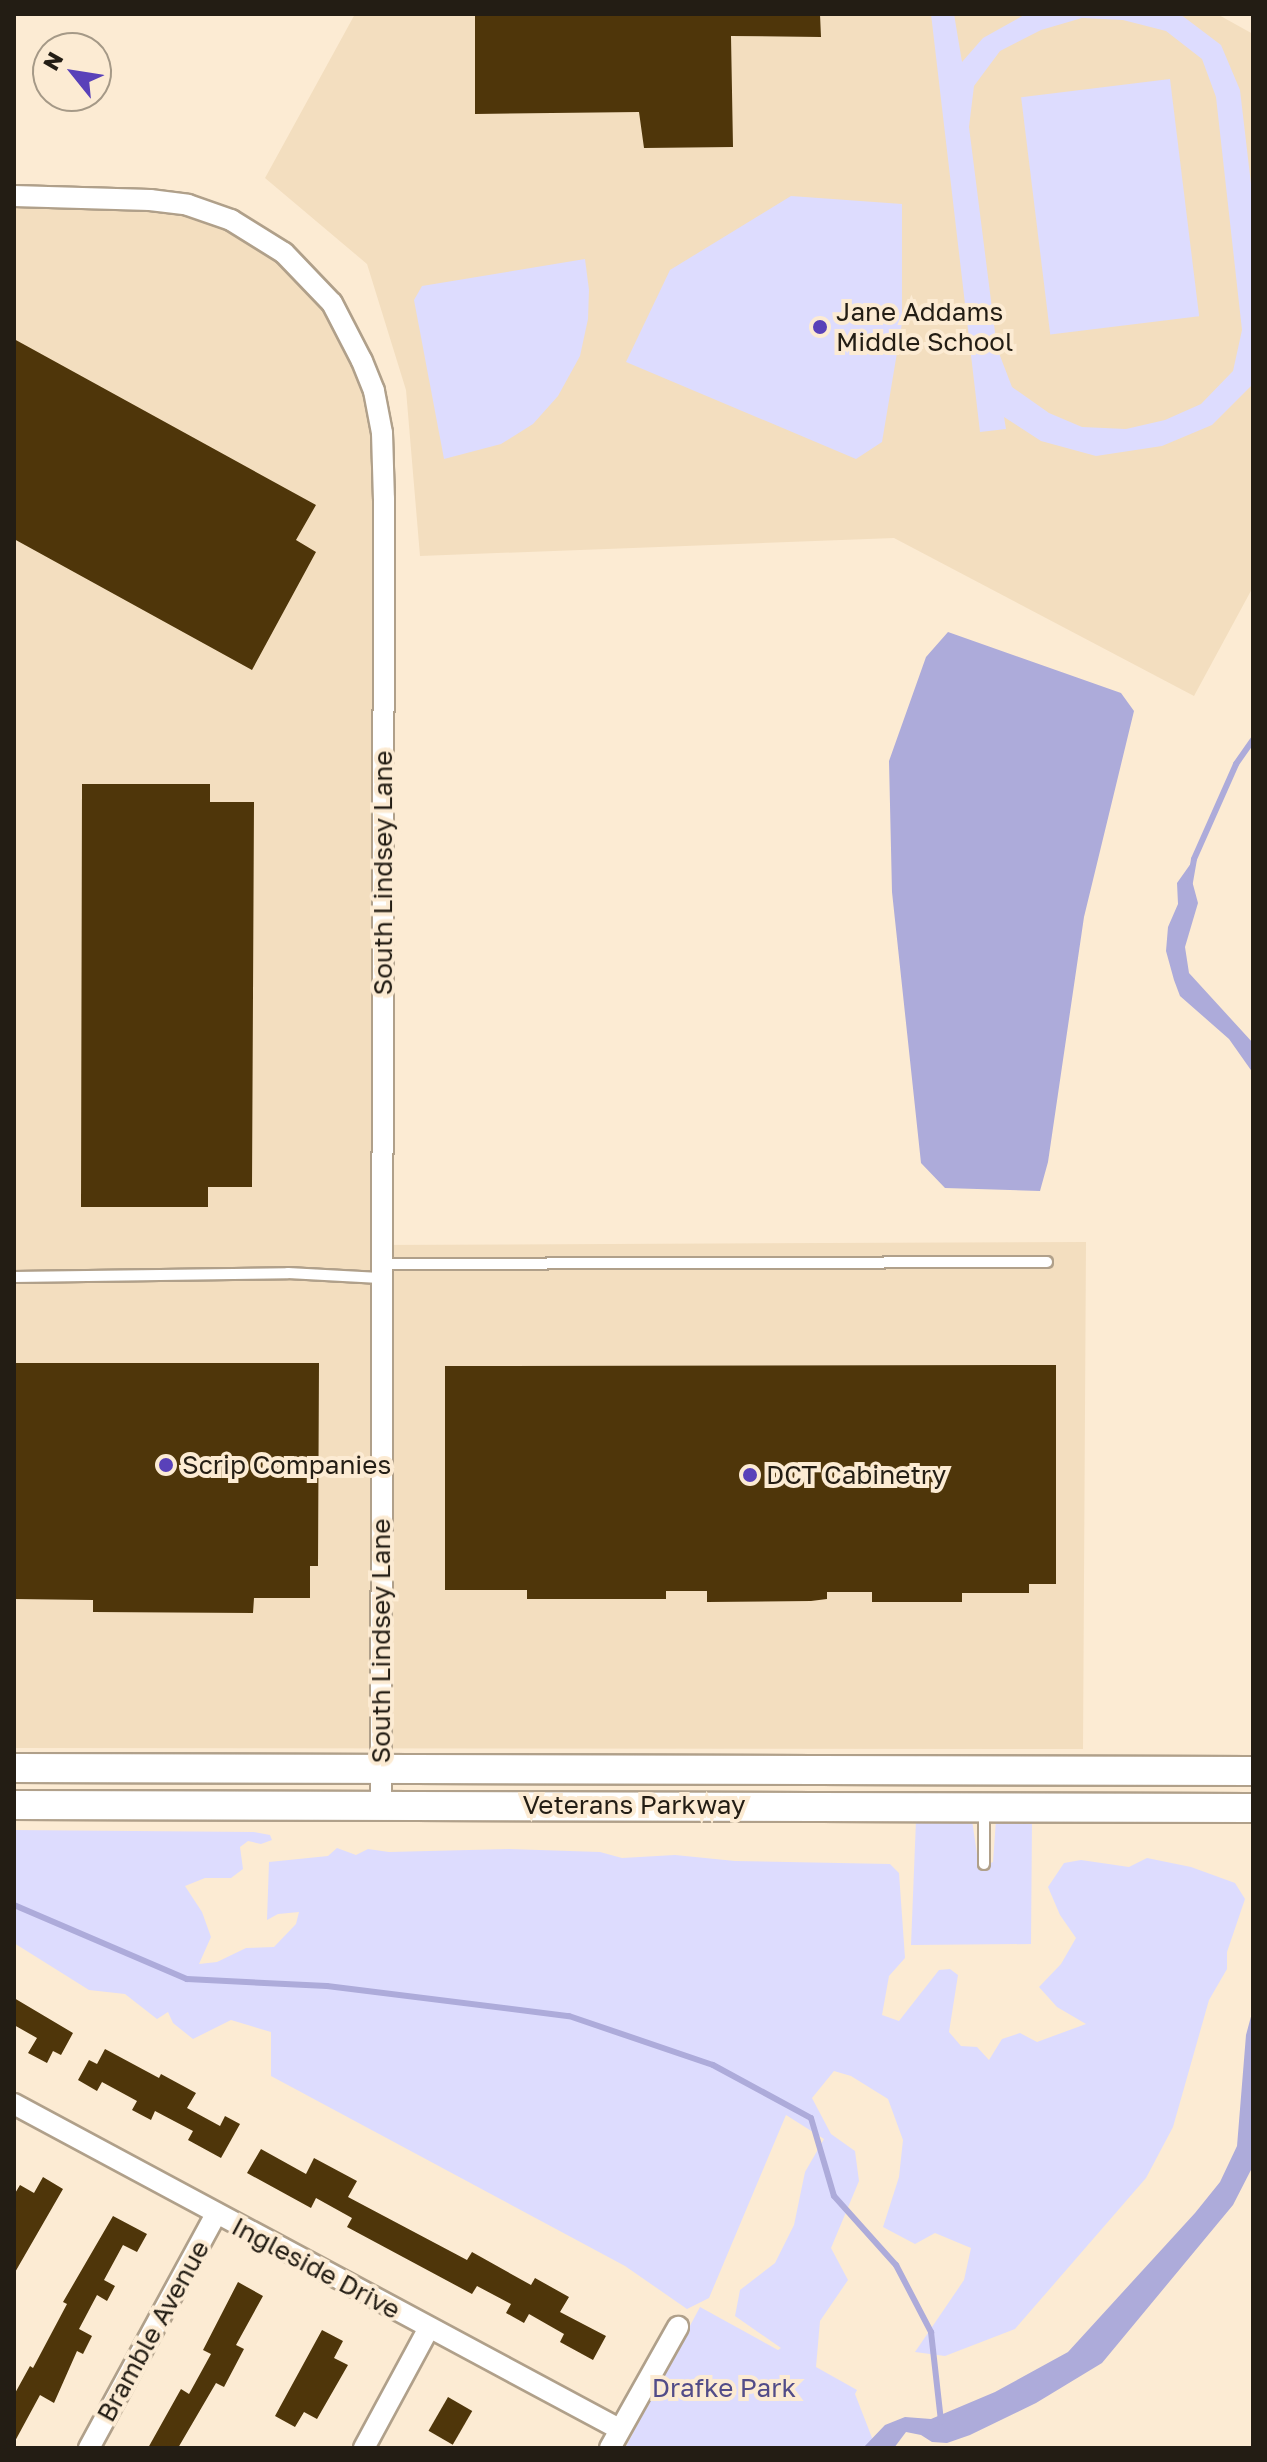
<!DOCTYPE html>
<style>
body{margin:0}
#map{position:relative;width:1267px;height:2462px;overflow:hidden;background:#fcebd3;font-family:"Golos Text",sans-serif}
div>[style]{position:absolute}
.built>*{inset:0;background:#f3debf}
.green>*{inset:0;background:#dddcfe;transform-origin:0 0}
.water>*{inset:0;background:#adabda}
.stream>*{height:6px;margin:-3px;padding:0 3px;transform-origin:3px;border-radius:3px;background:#adabda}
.building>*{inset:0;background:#4f360a;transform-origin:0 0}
.roads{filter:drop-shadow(2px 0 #b0a08a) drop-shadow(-2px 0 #b0a08a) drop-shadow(0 2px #b0a08a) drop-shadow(0 -2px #b0a08a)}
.lane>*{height:10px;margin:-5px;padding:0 5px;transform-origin:5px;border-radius:5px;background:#fff}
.street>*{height:20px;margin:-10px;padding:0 10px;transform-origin:10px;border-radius:10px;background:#fff}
.secondary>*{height:28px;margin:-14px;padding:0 14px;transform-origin:14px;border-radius:14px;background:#fff}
.dots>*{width:22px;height:22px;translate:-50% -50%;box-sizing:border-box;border:4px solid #fcebd3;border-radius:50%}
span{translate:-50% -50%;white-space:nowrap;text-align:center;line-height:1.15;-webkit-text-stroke:8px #fcebd3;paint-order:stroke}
.poi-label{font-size:26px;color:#231d14}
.left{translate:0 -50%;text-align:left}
.street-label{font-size:26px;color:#231d14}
.park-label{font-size:26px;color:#524c88}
.frame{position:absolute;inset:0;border:16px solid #231d14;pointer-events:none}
.north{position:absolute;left:32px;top:32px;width:80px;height:80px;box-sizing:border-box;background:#fcebd3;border:2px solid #a59987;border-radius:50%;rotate:300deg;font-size:22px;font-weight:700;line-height:32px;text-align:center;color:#231d14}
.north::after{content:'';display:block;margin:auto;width:28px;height:36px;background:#5941b9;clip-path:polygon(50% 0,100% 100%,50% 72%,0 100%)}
</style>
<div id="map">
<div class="built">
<div style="clip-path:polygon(355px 14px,1217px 14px,1253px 34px,1253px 587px,1194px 696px,894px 538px,420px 556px,406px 390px,367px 264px,265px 178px)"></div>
<div style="clip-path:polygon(14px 204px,158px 208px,200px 219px,254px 243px,297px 278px,329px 316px,355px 364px,372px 425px,374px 495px,374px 1245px,1086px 1242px,1083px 1749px,14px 1748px)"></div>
</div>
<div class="green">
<div style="clip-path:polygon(evenodd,931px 14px,954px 14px,962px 62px,983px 38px,1026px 14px,1180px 14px,1221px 45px,1240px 90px,1253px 201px,1253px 384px,1212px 425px,1162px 446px,1096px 456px,1041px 441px,1004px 417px,1006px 429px,980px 432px,931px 14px,1082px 18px,1123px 20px,1166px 31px,1202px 59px,1216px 97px,1242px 330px,1233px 371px,1201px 404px,1165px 420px,1126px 429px,1082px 427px,1049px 413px,1012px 387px,997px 348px,969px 127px,974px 86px,1000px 51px,1041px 30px,1082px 18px)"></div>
<div style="left:1170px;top:79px;width:239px;height:150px;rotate:83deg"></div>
<div style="clip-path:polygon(791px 196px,902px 204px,902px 323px,882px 442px,856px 459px,626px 362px,670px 270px)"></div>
<div style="clip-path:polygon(585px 259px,589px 290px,588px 319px,580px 356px,558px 396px,533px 424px,501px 444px,444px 459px,414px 300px,422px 286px)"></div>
<div style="clip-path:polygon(916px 1820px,972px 1820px,979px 1868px,993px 1862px,996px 1820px,1032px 1821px,1031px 1944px,911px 1945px)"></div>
<div style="clip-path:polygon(14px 1830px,254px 1832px,270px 1835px,272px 1840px,261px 1844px,248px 1841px,240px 1847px,243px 1869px,231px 1878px,205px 1878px,185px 1886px,202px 1912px,211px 1937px,199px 1964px,217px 1962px,246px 1948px,274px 1947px,296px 1924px,299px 1912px,278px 1914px,267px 1920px,269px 1862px,328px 1856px,337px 1848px,356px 1855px,368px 1849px,389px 1852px,509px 1849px,600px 1852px,622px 1858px,675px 1855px,735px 1861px,890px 1864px,899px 1873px,905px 1958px,889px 1976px,882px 2015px,899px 2021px,939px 1970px,950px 1969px,958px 1975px,949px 2032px,961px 2046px,977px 2047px,989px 2060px,1002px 2039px,1020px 2033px,1037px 2042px,1086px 2024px,1057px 2007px,1039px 1987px,1061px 1964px,1076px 1938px,1060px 1915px,1048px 1887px,1064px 1863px,1081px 1860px,1129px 1867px,1147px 1858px,1191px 1867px,1235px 1883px,1245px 1899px,1227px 1952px,1227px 1969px,1209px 2000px,1173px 2127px,1146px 2178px,1015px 2329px,945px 2356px,915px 2352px,964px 2280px,971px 2248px,935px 2233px,915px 2244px,883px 2227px,899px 2177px,903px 2140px,888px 2099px,851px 2076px,834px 2071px,812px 2098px,831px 2134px,855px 2151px,859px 2181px,831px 2248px,848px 2280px,820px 2321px,816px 2367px,857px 2390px,855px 2394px,876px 2448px,625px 2448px,700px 2307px,778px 2350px,781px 2348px,735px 2316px,740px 2290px,775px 2263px,794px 2225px,805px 2172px,824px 2139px,786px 2115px,709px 2298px,687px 2309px,625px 2266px,271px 2076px,271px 2032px,231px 2020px,193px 2039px,173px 2023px,168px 2012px,157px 2019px,125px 1994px,89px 1990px,14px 1943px)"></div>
</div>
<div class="water">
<div style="clip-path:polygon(948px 632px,1121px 693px,1134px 711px,1084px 917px,1048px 1162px,1040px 1191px,945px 1188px,921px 1163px,892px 892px,889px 761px,926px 657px)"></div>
<div style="clip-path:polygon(1194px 859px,1191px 877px,1198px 903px,1185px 947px,1189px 973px,1253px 1043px,1253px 1073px,1229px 1039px,1180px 996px,1174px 980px,1166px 951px,1168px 927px,1178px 904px,1177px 883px)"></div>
<div style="clip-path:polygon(1253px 2009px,1253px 2166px,1233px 2205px,1102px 2363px,1036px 2403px,970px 2435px,947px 2443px,932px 2442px,921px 2435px,906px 2432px,894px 2448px,863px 2448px,885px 2425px,905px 2417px,931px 2419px,995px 2392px,1068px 2352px,1195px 2213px,1220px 2182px,1237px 2146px,1246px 2035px)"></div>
</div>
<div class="stream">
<div style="left:1190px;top:882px;width:23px;rotate:-80deg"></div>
<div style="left:1194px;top:859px;width:104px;rotate:-66.1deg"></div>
<div style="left:1236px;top:764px;width:29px;rotate:-55deg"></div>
<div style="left:14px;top:1905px;width:188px;rotate:23.2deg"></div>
<div style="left:187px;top:1979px;width:140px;rotate:2.9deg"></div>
<div style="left:327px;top:1986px;width:244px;rotate:7.1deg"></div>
<div style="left:569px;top:2016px;width:152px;rotate:18.8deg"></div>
<div style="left:713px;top:2065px;width:111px;rotate:28.4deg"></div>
<div style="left:811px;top:2118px;width:81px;rotate:73.6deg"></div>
<div style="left:834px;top:2196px;width:93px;rotate:48.1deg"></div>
<div style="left:896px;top:2265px;width:76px;rotate:62.4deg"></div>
<div style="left:931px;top:2332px;width:90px;rotate:83.6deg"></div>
</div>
<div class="building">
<div style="clip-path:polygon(475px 14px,820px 14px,821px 37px,731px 36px,733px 147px,644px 148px,639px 112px,475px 114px)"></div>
<div style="clip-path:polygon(14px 339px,316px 505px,296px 540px,316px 552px,252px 670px,14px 539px)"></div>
<div style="clip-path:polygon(82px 784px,210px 784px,210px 802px,254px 802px,252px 1187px,208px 1187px,208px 1207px,81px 1207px)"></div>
<div style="clip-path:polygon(14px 1363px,319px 1363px,318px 1566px,310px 1566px,310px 1598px,254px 1598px,253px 1613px,93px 1612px,93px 1600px,14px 1599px)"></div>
<div style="clip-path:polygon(1056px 1365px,1056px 1584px,1029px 1584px,1029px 1593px,962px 1593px,962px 1602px,872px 1602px,872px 1592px,827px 1592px,827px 1599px,811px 1601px,707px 1602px,707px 1591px,666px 1591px,666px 1599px,527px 1599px,527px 1590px,445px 1590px,445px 1366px)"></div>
<div style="clip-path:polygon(14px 1998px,73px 2033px,61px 2055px,53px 2051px,47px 2063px,28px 2053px,37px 2038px,14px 2025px)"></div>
<div style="clip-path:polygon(105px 2049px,159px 2078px,161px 2074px,196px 2093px,187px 2108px,220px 2126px,225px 2116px,240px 2124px,221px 2158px,188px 2140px,193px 2131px,155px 2111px,151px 2120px,132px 2110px,137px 2101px,102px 2082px,97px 2091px,78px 2080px,89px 2060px,97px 2064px)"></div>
<div style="clip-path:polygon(261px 2149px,306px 2174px,314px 2158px,357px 2181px,348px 2197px,467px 2260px,472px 2252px,531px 2285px,535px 2278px,569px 2297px,560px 2312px,606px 2336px,593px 2360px,560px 2342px,564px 2334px,529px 2314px,524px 2323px,506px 2313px,511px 2304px,477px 2286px,472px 2294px,347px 2227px,352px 2218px,316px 2198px,311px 2208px,247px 2173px)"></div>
<div style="clip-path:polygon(43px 2177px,63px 2189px,14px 2274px,14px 2195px,20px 2185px,34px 2193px)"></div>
<div style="clip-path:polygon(113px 2216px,147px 2234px,137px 2252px,123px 2245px,104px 2280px,115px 2286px,107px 2301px,97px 2295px,79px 2329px,92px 2336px,83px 2354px,77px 2351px,54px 2403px,40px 2395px,14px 2443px,14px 2395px,30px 2366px,33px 2368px,67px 2304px,63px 2302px)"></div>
<div style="clip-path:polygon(238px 2282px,263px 2296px,236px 2345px,244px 2349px,224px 2387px,216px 2383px,178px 2448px,148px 2448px,181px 2389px,189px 2394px,211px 2354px,203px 2350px)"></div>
<div style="clip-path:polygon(322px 2330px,343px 2341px,334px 2358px,348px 2365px,317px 2419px,304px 2412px,295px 2427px,275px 2416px)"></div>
<div style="left:448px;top:2397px;width:28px;height:39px;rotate:30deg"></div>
</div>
<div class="roads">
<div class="lane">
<div style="left:383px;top:1264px;width:664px;rotate:-0.17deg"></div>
<div style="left:14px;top:1277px;width:274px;rotate:-0.8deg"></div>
<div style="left:288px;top:1273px;width:92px;rotate:3.1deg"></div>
<div style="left:984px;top:1864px;width:56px;rotate:-90deg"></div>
</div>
<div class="street">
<div style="left:14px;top:196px;width:136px;rotate:1.7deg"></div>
<div style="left:150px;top:200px;width:38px;rotate:7deg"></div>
<div style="left:188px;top:205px;width:46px;rotate:19.2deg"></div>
<div style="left:231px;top:220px;width:62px;rotate:31.9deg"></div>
<div style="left:284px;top:253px;width:69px;rotate:46.2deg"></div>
<div style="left:332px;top:303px;width:65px;rotate:62.7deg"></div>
<div style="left:362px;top:361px;width:32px;rotate:68deg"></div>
<div style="left:374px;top:391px;width:43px;rotate:79.2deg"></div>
<div style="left:382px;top:433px;width:66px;rotate:88.3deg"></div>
<div style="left:384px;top:499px;width:1306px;rotate:90.13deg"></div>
<div style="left:14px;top:2104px;width:687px;rotate:28.24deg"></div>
<div style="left:89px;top:2448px;width:266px;rotate:-61.5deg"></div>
<div style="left:364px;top:2448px;width:136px;rotate:-61.6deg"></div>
<div style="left:610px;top:2448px;width:139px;rotate:-60.7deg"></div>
</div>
<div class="secondary">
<div style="left:14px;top:1768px;width:1239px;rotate:0.14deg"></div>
<div style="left:14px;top:1805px;width:1239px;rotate:0.14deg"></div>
</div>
</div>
<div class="dots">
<div style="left:820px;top:327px;background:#5941b9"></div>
<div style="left:166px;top:1465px;background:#5941b9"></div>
<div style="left:750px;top:1475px;background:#5941b9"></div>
</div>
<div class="poi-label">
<span class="left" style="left:836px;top:327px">Jane Addams<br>Middle School</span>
<span class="left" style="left:182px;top:1465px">Scrip Companies</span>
<span class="left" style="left:766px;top:1475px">DCT Cabinetry</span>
</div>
<div class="street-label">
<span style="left:383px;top:873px;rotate:-90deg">South Lindsey Lane</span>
<span style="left:381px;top:1641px;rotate:-90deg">South Lindsey Lane</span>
<span style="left:634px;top:1805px">Veterans Parkway</span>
<span style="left:316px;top:2268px;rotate:28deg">Ingleside Drive</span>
<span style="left:153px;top:2331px;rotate:-61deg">Bramble Avenue</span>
</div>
<div class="park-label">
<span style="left:724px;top:2388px">Drafke Park</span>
</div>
<div class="frame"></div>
<div class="north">N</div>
</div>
